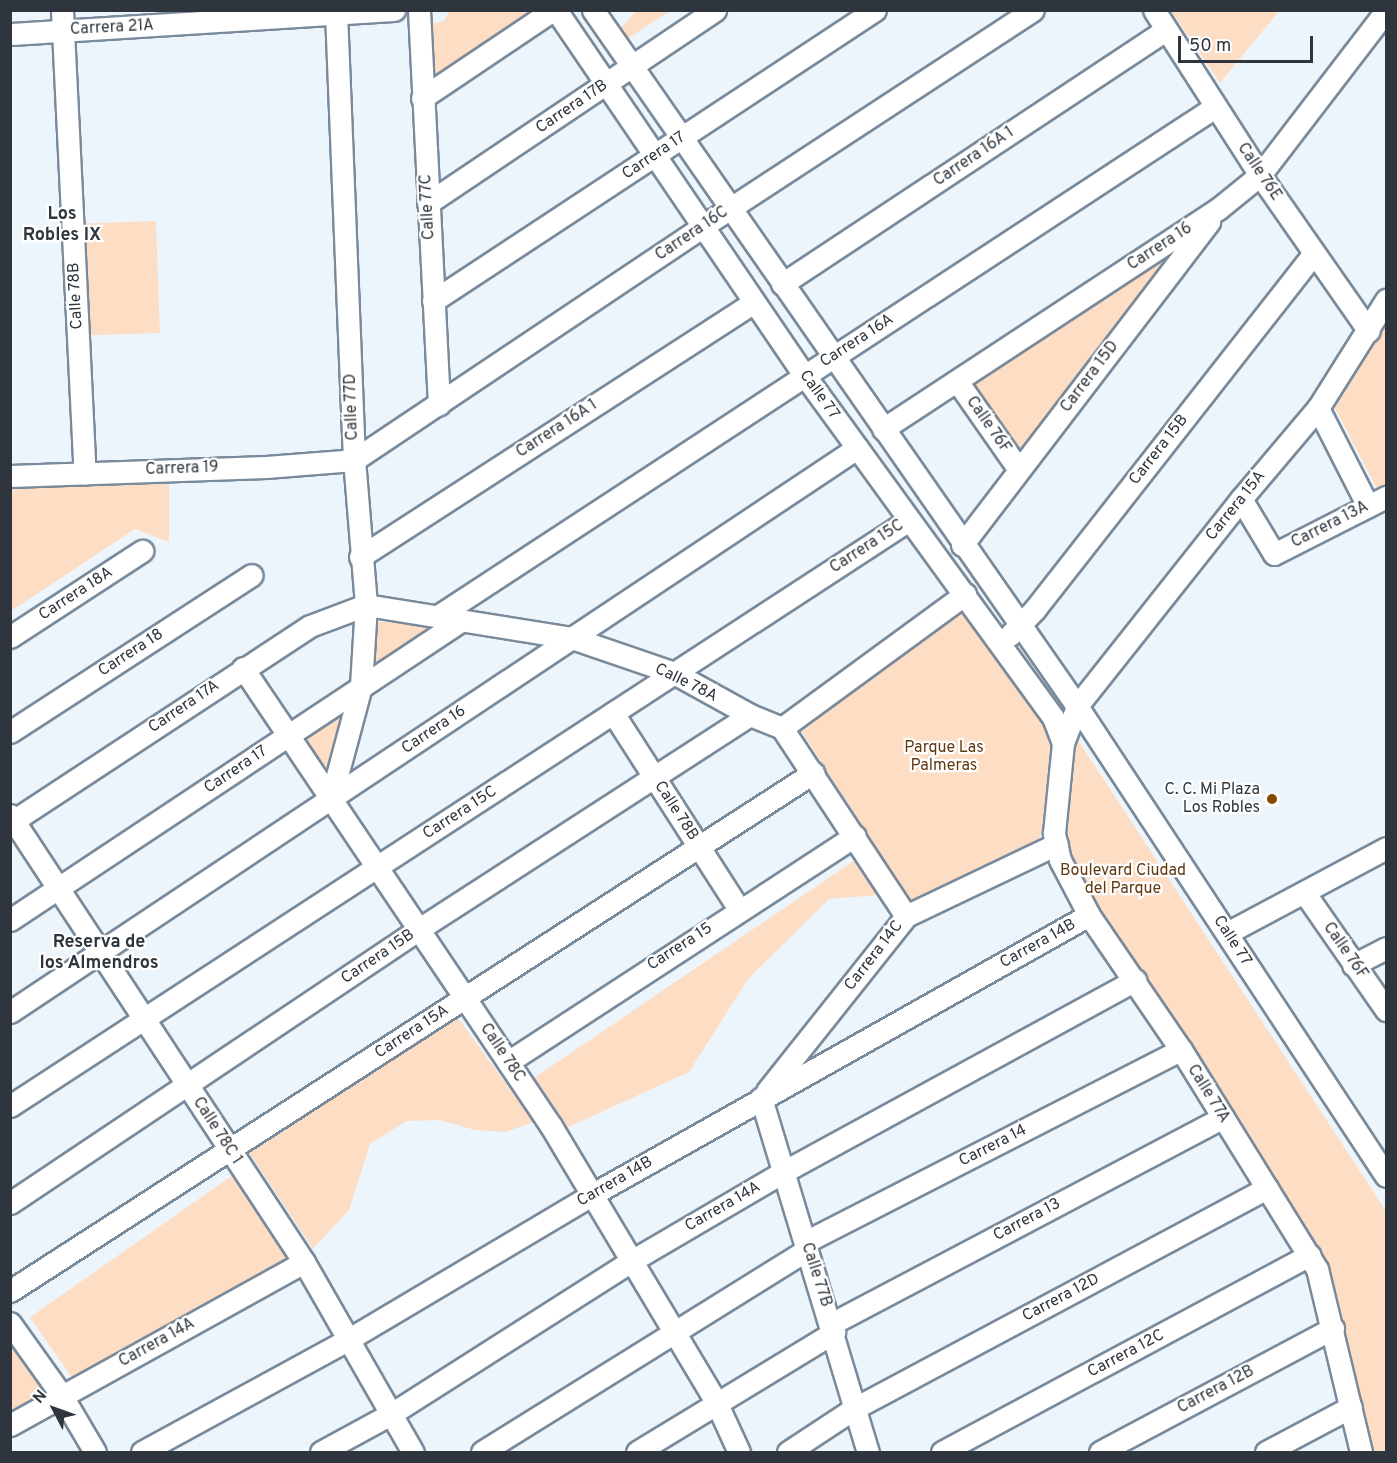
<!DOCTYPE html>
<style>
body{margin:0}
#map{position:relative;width:1397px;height:1463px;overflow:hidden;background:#edf5fc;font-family:Overpass,sans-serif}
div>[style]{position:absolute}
.green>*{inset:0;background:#fdddc3;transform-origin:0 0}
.roads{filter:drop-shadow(2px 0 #798a9b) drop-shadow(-2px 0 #798a9b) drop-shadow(0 2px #798a9b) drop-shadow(0 -2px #798a9b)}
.minor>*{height:21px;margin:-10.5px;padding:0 10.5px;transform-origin:10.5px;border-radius:10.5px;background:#fff}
.dots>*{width:16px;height:16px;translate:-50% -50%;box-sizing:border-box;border:3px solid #fff;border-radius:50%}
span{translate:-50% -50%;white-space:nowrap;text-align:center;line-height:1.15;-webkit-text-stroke:4.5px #fff;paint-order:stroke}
.street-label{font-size:16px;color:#2e353c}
.park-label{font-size:16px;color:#603911}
.poi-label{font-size:16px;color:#2e353c}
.right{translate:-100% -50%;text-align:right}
.neighbourhood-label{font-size:18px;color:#2e353c;font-weight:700}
.frame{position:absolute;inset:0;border:12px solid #2e353c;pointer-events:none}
.north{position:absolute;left:24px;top:1379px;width:60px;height:60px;-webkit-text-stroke:4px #fff;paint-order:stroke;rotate:311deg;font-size:16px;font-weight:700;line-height:24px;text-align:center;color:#2e353c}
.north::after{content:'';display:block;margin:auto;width:21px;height:27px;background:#2e353c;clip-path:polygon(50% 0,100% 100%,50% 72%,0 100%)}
.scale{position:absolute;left:1178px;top:36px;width:135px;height:27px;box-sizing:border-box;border:3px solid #2e353c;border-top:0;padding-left:8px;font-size:18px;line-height:21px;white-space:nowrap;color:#2e353c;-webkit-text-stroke:4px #fff;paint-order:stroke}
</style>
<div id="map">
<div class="green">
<div style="clip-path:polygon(449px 11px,541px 11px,433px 83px,428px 24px,444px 21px)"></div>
<div style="clip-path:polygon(636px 11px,670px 11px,624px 41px,618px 31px)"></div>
<div style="clip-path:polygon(1171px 11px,1279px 11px,1220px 83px)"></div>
<div style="left:156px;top:221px;width:112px;height:77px;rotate:88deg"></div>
<div style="clip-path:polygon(1190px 236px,1022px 459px,968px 380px)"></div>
<div style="clip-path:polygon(1386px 321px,1386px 486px,1378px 491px,1335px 408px)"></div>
<div style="clip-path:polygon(169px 478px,169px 542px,135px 529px,11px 611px,10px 481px)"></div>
<div style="clip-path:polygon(966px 609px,1052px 732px,1044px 830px,1035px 845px,922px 907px,908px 899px,799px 727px)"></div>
<div style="clip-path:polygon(372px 622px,440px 623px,372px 671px)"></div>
<div style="clip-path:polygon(351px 704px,335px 778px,302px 736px)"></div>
<div style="clip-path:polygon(1072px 731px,1386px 1211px,1386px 1452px,1368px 1452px,1326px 1269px,1312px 1237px,1073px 871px,1064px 836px)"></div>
<div style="clip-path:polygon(855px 860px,877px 895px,829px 899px,748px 979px,689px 1072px,564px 1129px,531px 1080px)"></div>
<div style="clip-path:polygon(458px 1018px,534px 1122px,506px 1132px,475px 1130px,440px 1120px,406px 1121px,370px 1144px,349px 1210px,313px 1249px,249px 1153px)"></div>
<div style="left:233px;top:1175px;width:100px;height:248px;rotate:55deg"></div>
<div style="clip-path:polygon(10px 1341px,49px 1396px,10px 1416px)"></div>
</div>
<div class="roads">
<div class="minor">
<div style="left:62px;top:10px;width:464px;rotate:87.2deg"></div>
<div style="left:419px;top:10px;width:395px;rotate:87.1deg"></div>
<div style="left:556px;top:10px;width:443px;rotate:55.8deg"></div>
<div style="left:805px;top:376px;width:422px;rotate:54deg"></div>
<div style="left:1053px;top:717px;width:28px;rotate:69deg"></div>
<div style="left:593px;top:10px;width:848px;rotate:55.19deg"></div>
<div style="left:1077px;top:706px;width:562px;rotate:56.68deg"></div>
<div style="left:1154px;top:10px;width:196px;rotate:57.3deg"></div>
<div style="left:1260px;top:175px;width:190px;rotate:55.1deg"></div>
<div style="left:10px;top:34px;width:385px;rotate:-3.6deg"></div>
<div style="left:422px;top:98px;width:158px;rotate:-33.9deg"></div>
<div style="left:428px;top:203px;width:346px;rotate:-33.9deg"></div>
<div style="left:782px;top:284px;width:460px;rotate:-33.5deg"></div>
<div style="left:433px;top:301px;width:529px;rotate:-33.36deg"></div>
<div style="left:957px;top:381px;width:108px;rotate:55.1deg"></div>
<div style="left:1318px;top:408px;width:110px;rotate:63deg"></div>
<div style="left:883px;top:429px;width:401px;rotate:-33.3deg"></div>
<div style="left:1218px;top:209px;width:54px;rotate:-39deg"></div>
<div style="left:1260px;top:175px;width:207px;rotate:-52.5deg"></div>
<div style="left:10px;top:476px;width:256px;rotate:-2deg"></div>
<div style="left:266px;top:467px;width:88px;rotate:-4.5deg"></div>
<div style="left:354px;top:460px;width:420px;rotate:-33.8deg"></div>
<div style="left:703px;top:226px;width:394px;rotate:-33.2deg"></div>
<div style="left:1241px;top:499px;width:64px;rotate:59deg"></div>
<div style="left:1274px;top:554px;width:126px;rotate:-27deg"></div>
<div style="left:962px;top:545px;width:407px;rotate:-52.6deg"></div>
<div style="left:360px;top:557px;width:469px;rotate:-32.9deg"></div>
<div style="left:438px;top:616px;width:929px;rotate:-33.23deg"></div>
<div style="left:1010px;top:635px;width:36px;rotate:-46deg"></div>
<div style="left:1035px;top:609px;width:452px;rotate:-51.9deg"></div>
<div style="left:10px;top:637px;width:158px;rotate:-33.1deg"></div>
<div style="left:243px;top:668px;width:552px;rotate:56.08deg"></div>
<div style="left:551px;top:1126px;width:322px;rotate:59.1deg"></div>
<div style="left:716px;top:1402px;width:55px;rotate:65.3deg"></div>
<div style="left:613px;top:713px;width:233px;rotate:57.3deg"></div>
<div style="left:782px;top:728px;width:227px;rotate:-36.2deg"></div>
<div style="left:10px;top:732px;width:288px;rotate:-33deg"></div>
<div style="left:331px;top:798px;width:116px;rotate:-75deg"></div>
<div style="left:361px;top:686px;width:81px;rotate:-86.5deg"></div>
<div style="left:366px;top:605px;width:145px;rotate:-94.7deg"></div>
<div style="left:354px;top:460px;width:450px;rotate:-92.3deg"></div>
<div style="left:10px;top:815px;width:535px;rotate:56.67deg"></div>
<div style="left:304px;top:1262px;width:219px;rotate:60.2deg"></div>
<div style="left:10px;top:823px;width:359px;rotate:-33.3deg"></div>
<div style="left:310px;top:626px;width:60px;rotate:-20.6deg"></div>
<div style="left:366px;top:605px;width:209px;rotate:9.1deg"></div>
<div style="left:572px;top:638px;width:108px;rotate:18.9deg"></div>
<div style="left:674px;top:673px;width:87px;rotate:28.9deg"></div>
<div style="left:750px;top:715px;width:35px;rotate:22deg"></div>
<div style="left:782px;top:728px;width:225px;rotate:56.6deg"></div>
<div style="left:1304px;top:892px;width:144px;rotate:55.2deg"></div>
<div style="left:10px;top:920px;width:542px;rotate:-33.57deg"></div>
<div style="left:1227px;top:933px;width:180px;rotate:-28.1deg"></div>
<div style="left:1353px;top:965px;width:37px;rotate:-27deg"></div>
<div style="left:10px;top:1012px;width:1018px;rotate:-33.66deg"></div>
<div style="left:508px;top:1062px;width:414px;rotate:-33.1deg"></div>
<div style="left:767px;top:1091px;width:223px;rotate:-51.5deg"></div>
<div style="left:906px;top:916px;width:167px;rotate:-25.5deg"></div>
<div style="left:761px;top:1098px;width:370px;rotate:73.2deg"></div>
<div style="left:10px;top:1106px;width:1073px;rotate:-33.1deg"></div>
<div style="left:10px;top:1203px;width:492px;rotate:-33.8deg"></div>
<div style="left:419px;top:929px;width:394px;rotate:-32.9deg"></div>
<div style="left:805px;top:1242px;width:422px;rotate:-27.1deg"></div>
<div style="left:10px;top:1291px;width:956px;rotate:-32.83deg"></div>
<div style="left:10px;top:1323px;width:90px;rotate:54.5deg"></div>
<div style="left:62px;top:1396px;width:65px;rotate:59.5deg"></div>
<div style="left:831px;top:1324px;width:443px;rotate:-27.8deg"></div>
<div style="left:10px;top:1425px;width:336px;rotate:-29deg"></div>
<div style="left:142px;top:1452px;width:236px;rotate:-28.6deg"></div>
<div style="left:349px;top:1339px;width:284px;rotate:-30.7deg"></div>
<div style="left:593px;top:1194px;width:569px;rotate:-29.36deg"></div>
<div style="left:321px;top:1452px;width:80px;rotate:-28.5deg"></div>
<div style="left:391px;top:1414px;width:287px;rotate:-32.5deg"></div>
<div style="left:633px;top:1260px;width:176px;rotate:-30.4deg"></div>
<div style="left:785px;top:1171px;width:399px;rotate:-28.6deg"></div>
<div style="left:482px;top:1452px;width:383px;rotate:-31.9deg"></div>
<div style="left:637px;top:1452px;width:231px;rotate:-31.3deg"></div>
<div style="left:788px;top:1452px;width:80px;rotate:-33.3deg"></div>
<div style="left:855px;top:1408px;width:467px;rotate:-28.1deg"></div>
<div style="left:942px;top:1452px;width:417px;rotate:-28.2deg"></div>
<div style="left:1100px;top:1452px;width:264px;rotate:-28deg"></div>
<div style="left:1266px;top:1452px;width:96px;rotate:-27.9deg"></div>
<div style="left:1361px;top:1452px;width:188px;rotate:-103.5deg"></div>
<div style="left:1317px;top:1269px;width:258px;rotate:-121.8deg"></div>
<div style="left:1181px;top:1050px;width:163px;rotate:-124.3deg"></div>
<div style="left:1089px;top:915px;width:62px;rotate:-117.8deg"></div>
<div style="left:1060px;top:860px;width:28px;rotate:-103deg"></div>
<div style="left:1054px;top:833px;width:90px;rotate:-84.3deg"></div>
<div style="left:1063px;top:743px;width:40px;rotate:-69deg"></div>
<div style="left:1077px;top:706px;width:264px;rotate:-51.6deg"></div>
<div style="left:1241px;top:499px;width:119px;rotate:-49.8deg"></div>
<div style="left:1318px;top:408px;width:128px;rotate:-57.8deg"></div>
</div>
</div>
<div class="dots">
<div style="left:1272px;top:799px;background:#834900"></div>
</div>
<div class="street-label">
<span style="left:112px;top:28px;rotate:-3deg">Carrera 21A</span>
<span style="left:572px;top:107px;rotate:-34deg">Carrera 17B</span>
<span style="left:654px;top:156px;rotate:-34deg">Carrera 17</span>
<span style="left:974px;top:157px;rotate:-34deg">Carrera 16A 1</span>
<span style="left:1259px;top:172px;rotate:56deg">Calle 76E</span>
<span style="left:428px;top:207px;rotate:-93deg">Calle 77C</span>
<span style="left:692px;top:234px;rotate:-34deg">Carrera 16C</span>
<span style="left:1160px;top:247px;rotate:-33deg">Carrera 16</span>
<span style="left:76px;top:296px;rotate:-93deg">Calle 78B</span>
<span style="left:857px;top:341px;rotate:-33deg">Carrera 16A</span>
<span style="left:1090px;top:377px;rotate:-53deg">Carrera 15D</span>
<span style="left:819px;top:395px;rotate:54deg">Calle 77</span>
<span style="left:352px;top:407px;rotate:-92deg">Calle 77D</span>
<span style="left:988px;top:425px;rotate:55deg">Calle 76F</span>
<span style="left:557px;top:429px;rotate:-33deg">Carrera 16A 1</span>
<span style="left:1159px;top:450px;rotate:-52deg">Carrera 15B</span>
<span style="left:182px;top:469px;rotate:-2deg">Carrera 19</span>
<span style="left:1236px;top:506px;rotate:-51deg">Carrera 15A</span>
<span style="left:1330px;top:525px;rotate:-27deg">Carrera 13A</span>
<span style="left:867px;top:547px;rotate:-33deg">Carrera 15C</span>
<span style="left:76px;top:594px;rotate:-33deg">Carrera 18A</span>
<span style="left:131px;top:653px;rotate:-33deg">Carrera 18</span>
<span style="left:686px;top:683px;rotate:26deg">Calle 78A</span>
<span style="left:184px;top:707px;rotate:-34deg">Carrera 17A</span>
<span style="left:434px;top:730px;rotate:-34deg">Carrera 16</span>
<span style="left:236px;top:770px;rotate:-34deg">Carrera 17</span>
<span style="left:676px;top:811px;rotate:57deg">Calle 78B</span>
<span style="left:460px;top:813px;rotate:-33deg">Carrera 15C</span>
<span style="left:1232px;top:941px;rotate:57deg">Calle 77</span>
<span style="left:1038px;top:944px;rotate:-29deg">Carrera 14B</span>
<span style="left:680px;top:947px;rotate:-33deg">Carrera 15</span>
<span style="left:1345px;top:951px;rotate:55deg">Calle 76F</span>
<span style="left:874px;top:956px;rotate:-52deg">Carrera 14C</span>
<span style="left:378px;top:957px;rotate:-34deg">Carrera 15B</span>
<span style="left:412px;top:1032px;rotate:-33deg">Carrera 15A</span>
<span style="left:502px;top:1053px;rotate:56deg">Calle 78C</span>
<span style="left:1208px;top:1094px;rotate:58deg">Calle 77A</span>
<span style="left:217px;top:1131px;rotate:57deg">Calle 78C 1</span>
<span style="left:993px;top:1146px;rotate:-27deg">Carrera 14</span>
<span style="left:615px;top:1182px;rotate:-30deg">Carrera 14B</span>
<span style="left:723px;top:1207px;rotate:-30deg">Carrera 14A</span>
<span style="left:1027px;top:1220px;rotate:-28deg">Carrera 13</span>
<span style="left:816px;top:1275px;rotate:72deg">Calle 77B</span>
<span style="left:1061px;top:1298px;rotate:-28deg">Carrera 12D</span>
<span style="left:157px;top:1343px;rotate:-29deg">Carrera 14A</span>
<span style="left:1126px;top:1354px;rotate:-28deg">Carrera 12C</span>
<span style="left:1216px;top:1390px;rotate:-28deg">Carrera 12B</span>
</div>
<div class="park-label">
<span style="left:944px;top:757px">Parque Las<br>Palmeras</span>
<span style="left:1123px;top:880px">Boulevard Ciudad<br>del Parque</span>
</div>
<div class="poi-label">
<span class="right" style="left:1260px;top:799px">C. C. Mi Plaza<br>Los Robles</span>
</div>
<div class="neighbourhood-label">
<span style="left:62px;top:226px">Los<br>Robles IX</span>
<span style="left:99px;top:954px">Reserva de<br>los Almendros</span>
</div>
<div class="frame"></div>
<div class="north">N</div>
<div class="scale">50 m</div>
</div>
